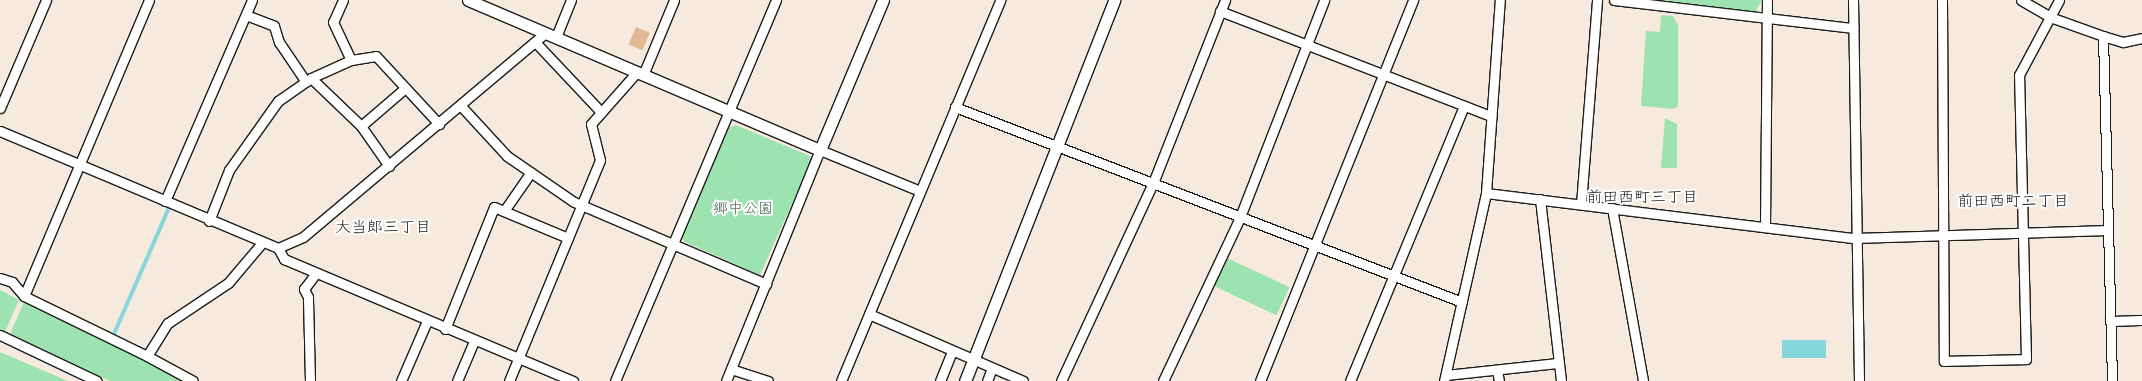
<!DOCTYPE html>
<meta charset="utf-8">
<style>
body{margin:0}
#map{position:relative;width:2142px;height:381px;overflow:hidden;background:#f6eade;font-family:Mali,"Klee One",sans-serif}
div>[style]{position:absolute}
.green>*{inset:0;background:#9de3b0;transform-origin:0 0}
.water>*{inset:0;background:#85d7dc;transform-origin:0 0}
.stream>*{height:4px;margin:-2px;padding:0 2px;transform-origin:2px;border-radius:2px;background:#85d7dc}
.building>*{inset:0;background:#e2b892;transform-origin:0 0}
.roads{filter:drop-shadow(1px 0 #1c1c1c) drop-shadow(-1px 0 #1c1c1c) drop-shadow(0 1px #1c1c1c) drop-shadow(0 -1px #1c1c1c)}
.minor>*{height:9px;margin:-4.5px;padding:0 4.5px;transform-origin:4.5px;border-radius:4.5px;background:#fff}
.tertiary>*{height:11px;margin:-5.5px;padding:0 5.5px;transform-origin:5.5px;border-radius:5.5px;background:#fff}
span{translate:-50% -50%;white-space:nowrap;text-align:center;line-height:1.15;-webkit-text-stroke:4px #fff;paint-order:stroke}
.park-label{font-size:15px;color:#496250}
.neighbourhood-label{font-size:16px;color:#1c1c1c}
</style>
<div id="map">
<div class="green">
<div style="clip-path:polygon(1662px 0,1762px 0,1755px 12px)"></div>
<div style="clip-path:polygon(1661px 15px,1673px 16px,1678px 25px,1678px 106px,1674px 109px,1641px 106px,1646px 31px,1660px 32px)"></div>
<div style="clip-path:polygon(1665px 118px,1677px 124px,1677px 168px,1661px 168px)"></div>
<div style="clip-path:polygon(736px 125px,810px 156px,811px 161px,760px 275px,685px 242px,682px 238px,728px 128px)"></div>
<div style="left:1227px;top:258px;width:69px;height:31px;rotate:25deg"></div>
<div style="clip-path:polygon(0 290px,19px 300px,5px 332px,0 330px)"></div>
<div style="clip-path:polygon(24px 302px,144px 360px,182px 381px,110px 381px,10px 334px)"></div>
<div style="clip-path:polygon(0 352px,68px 381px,0 381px)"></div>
</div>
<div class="water">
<div style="left:1782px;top:340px;width:44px;height:18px"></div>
</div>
<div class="stream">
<div style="left:114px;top:334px;width:135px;rotate:-66.5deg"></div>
</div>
<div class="building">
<div style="left:636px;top:27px;width:15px;height:19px;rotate:23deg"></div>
</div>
<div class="roads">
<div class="minor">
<div style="left:343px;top:0;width:24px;rotate:114deg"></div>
<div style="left:333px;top:22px;width:42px;rotate:64.7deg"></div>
<div style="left:1614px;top:0;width:241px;rotate:6.7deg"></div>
<div style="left:1853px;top:0;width:381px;rotate:89.1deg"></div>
<div style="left:1942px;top:0;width:361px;rotate:89.7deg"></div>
<div style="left:1944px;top:361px;width:82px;rotate:-1.4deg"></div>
<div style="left:2026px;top:359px;width:284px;rotate:-91.4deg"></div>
<div style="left:2019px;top:75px;width:85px;rotate:-61.9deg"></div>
<div style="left:2021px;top:0;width:34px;rotate:30deg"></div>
<div style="left:2050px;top:17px;width:56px;rotate:19.7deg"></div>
<div style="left:2103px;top:36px;width:21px;rotate:17deg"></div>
<div style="left:2123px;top:42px;width:19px;rotate:-12deg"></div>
<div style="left:1220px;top:11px;width:291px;rotate:21.2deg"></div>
<div style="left:246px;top:15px;width:30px;rotate:21deg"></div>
<div style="left:274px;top:26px;width:17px;rotate:73deg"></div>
<div style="left:279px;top:42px;width:48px;rotate:56deg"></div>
<div style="left:2103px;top:36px;width:345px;rotate:88.5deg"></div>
<div style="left:556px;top:37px;width:40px;rotate:-68deg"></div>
<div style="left:536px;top:43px;width:95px;rotate:46.7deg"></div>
<div style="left:643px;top:75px;width:81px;rotate:-67.5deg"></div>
<div style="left:311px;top:78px;width:69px;rotate:43.8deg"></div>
<div style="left:361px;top:126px;width:49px;rotate:55deg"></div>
<div style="left:461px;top:106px;width:68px;rotate:47.4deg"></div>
<div style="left:507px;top:156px;width:81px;rotate:34.5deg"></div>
<div style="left:574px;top:202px;width:209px;rotate:23.1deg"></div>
<div style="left:955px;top:107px;width:543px;rotate:21.04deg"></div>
<div style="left:0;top:108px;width:117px;rotate:-66.9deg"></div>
<div style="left:361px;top:126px;width:57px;rotate:-40.7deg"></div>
<div style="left:0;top:131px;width:302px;rotate:22.8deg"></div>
<div style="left:278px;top:248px;width:27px;rotate:-24deg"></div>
<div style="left:303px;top:237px;width:317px;rotate:-40.1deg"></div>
<div style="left:1486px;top:193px;width:371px;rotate:7deg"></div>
<div style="left:1854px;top:238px;width:254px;rotate:-1.8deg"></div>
<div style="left:1540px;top:199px;width:183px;rotate:83.4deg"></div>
<div style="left:165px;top:201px;width:219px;rotate:-66.6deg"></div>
<div style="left:1581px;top:204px;width:205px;rotate:-85.5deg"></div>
<div style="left:1612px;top:208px;width:176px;rotate:79.8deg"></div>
<div style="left:504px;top:211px;width:47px;rotate:-55.3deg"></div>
<div style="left:209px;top:221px;width:55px;rotate:-68.6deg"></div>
<div style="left:229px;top:170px;width:85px;rotate:-54.6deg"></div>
<div style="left:278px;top:101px;width:40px;rotate:-34.9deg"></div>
<div style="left:311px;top:78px;width:44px;rotate:-24.2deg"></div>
<div style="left:351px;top:60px;width:25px;rotate:-9deg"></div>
<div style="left:376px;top:56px;width:93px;rotate:47.2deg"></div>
<div style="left:1765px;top:227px;width:227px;rotate:-89.5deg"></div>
<div style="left:278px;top:248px;width:13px;rotate:61deg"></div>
<div style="left:284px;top:259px;width:314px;rotate:22.9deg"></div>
<div style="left:0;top:278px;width:13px;rotate:18deg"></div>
<div style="left:12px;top:282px;width:18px;rotate:49deg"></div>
<div style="left:24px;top:296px;width:137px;rotate:26deg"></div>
<div style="left:147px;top:356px;width:39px;rotate:-58deg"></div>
<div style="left:168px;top:323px;width:72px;rotate:-33.7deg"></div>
<div style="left:228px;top:283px;width:51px;rotate:-49.8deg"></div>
<div style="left:24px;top:296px;width:321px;rotate:-67.1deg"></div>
<div style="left:869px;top:314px;width:168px;rotate:23.5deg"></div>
<div style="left:2110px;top:321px;width:32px;rotate:-2deg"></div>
<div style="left:445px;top:329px;width:131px;rotate:-68.1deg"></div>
<div style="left:494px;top:207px;width:80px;rotate:22.7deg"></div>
<div style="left:0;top:335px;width:107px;rotate:25.4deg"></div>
<div style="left:147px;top:356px;width:52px;rotate:28.5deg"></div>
<div style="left:731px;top:369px;width:39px;rotate:18deg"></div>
<div style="left:1497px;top:370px;width:11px;rotate:80deg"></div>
<div style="left:1446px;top:375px;width:112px;rotate:-6.2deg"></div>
<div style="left:310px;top:381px;width:84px;rotate:-91.4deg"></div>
<div style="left:308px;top:297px;width:9px;rotate:-117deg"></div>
<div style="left:304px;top:289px;width:20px;rotate:-53deg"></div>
<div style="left:401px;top:381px;width:65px;rotate:-66.6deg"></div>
<div style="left:457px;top:381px;width:43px;rotate:-67deg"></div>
<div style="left:509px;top:381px;width:239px;rotate:-67.6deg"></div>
<div style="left:600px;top:160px;width:37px;rotate:-104deg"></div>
<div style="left:591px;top:124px;width:69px;rotate:-48.5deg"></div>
<div style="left:615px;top:381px;width:414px;rotate:-67.1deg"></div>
<div style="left:726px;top:381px;width:249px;rotate:-67.9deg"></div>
<div style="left:820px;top:150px;width:108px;rotate:22.3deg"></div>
<div style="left:841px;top:381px;width:413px;rotate:-67.3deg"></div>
<div style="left:940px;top:381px;width:32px;rotate:-68deg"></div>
<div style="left:987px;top:381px;width:14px;rotate:-69deg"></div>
<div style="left:1061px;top:381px;width:218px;rotate:-65.1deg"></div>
<div style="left:1153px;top:183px;width:197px;rotate:-68.5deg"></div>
<div style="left:1163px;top:381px;width:181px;rotate:-64.8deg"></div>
<div style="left:1240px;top:217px;width:233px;rotate:-68.8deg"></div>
<div style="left:1260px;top:381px;width:411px;rotate:-68.1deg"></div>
<div style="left:1350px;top:381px;width:298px;rotate:-67.5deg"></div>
<div style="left:1444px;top:381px;width:193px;rotate:-77.4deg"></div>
<div style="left:1486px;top:193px;width:194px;rotate:-85.9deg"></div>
</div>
<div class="tertiary">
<div style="left:468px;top:0;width:383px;rotate:23.1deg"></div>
<div style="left:820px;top:150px;width:163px;rotate:-67.2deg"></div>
<div style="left:965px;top:381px;width:409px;rotate:-68.6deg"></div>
</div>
</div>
<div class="park-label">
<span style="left:743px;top:208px">郷中公園</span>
</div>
<div class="neighbourhood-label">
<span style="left:1642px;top:196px">前田西町三丁目</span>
<span style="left:2013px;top:200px">前田西町二丁目</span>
<span style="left:383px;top:226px">大当郎三丁目</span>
</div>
</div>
